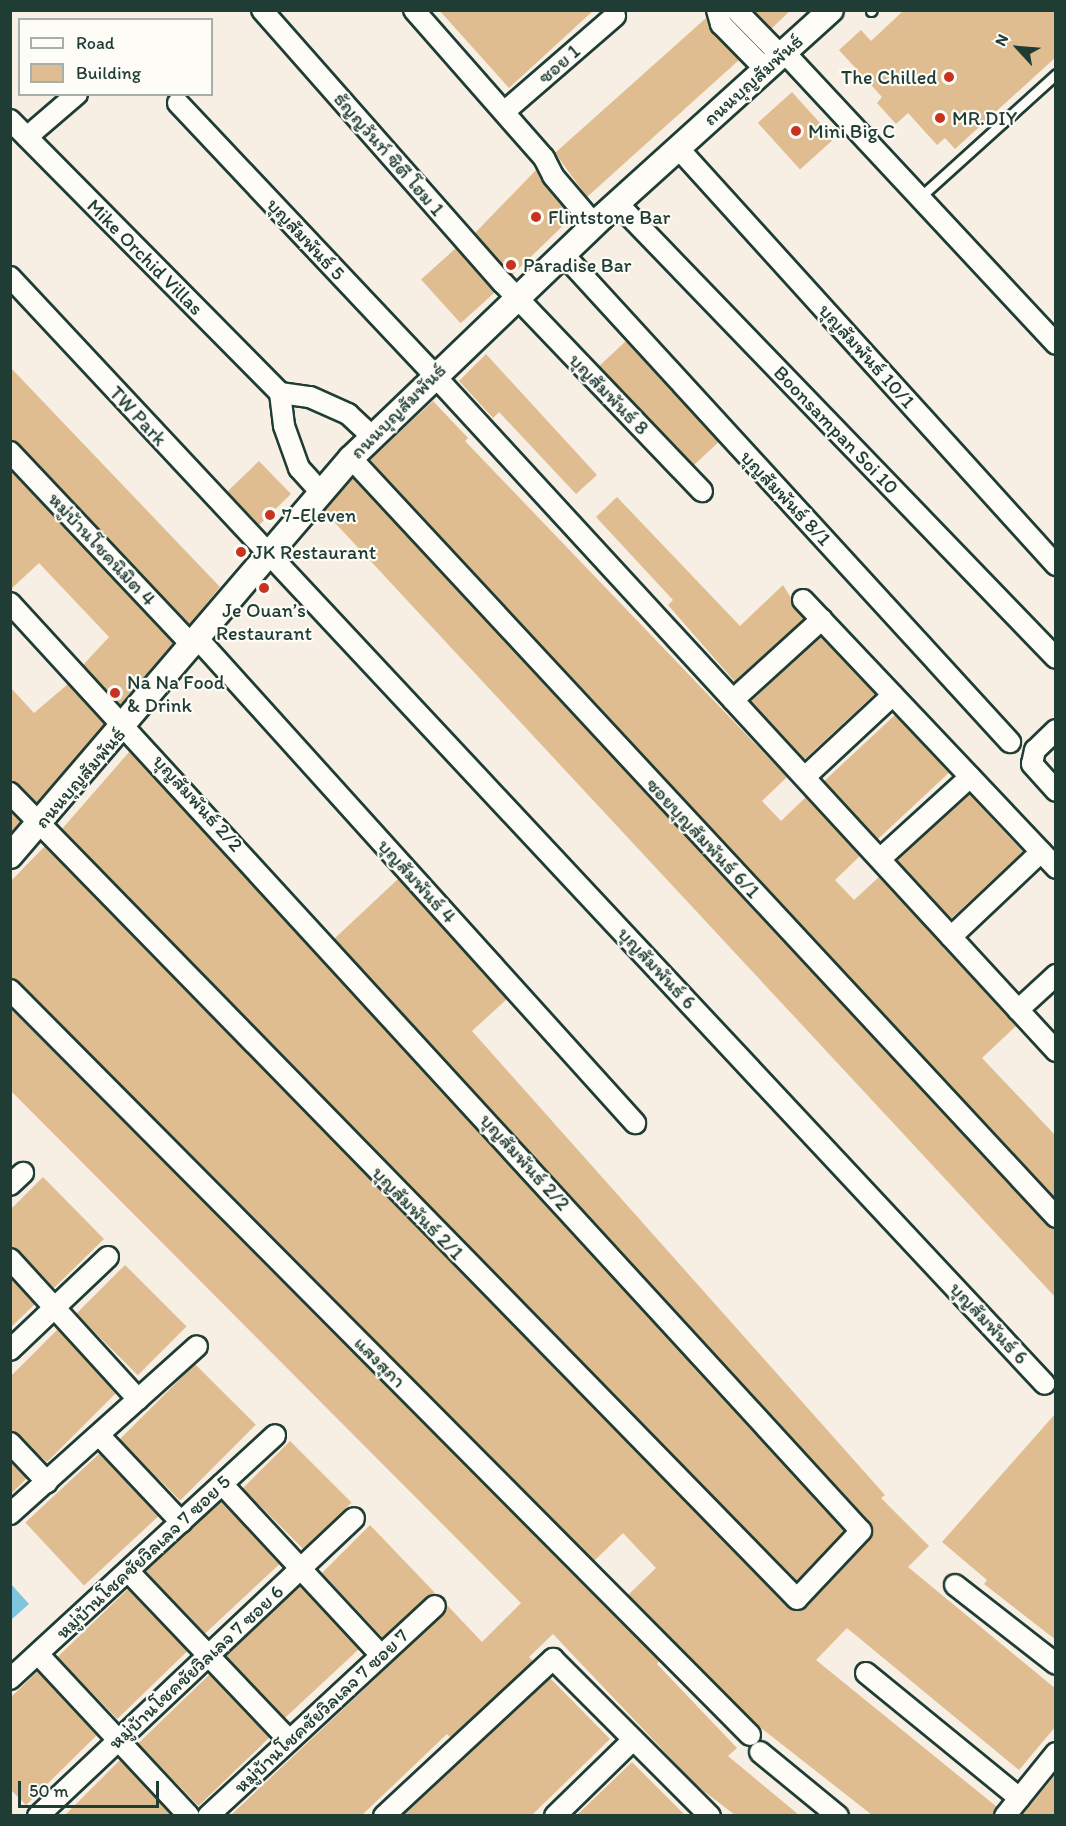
<!DOCTYPE html>
<meta charset="utf-8">
<style>
body{margin:0}
#map{position:relative;width:1066px;height:1826px;overflow:hidden;background:#f7efe3;font-family:Itim,"Playpen Sans Thai",sans-serif}
div>[style]{position:absolute}
.water>*{inset:0;background:#7fc5e0}
.building>*{inset:0;background:#e0bc91;transform-origin:0 0}
.roads{filter:drop-shadow(2px 0 #1f3d34) drop-shadow(-2px 0 #1f3d34) drop-shadow(0 2px #1f3d34) drop-shadow(0 -2px #1f3d34)}
.service>*{height:9px;margin:-4.5px;padding:0 4.5px;transform-origin:4.5px;border-radius:4.5px;background:#fdfcf7}
.minor>*{height:20px;margin:-10px;padding:0 10px;transform-origin:10px;border-radius:10px;background:#fdfcf7}
.tertiary>*{height:24px;margin:-12px;padding:0 12px;transform-origin:12px;border-radius:12px;background:#fdfcf7}
.dots>*{width:16px;height:16px;translate:-50% -50%;box-sizing:border-box;border:3px solid #fdfcf7;border-radius:50%}
span{translate:-50% -50%;white-space:nowrap;text-align:center;line-height:1.15;-webkit-text-stroke:4.5px #fdfcf7;paint-order:stroke}
.street-label{font-size:20px;color:#1f3d34}
.poi-label{font-size:20px;color:#1f3d34}
.right{translate:-100% -50%;text-align:right}
.left{translate:0 -50%;text-align:left}
.frame{position:absolute;inset:0;border:12px solid #1f3d34;pointer-events:none}
.legend{position:absolute;left:18px;top:18px;width:195px;height:78px;box-sizing:border-box;background:#fdfcf7;border:2px solid #a4b0a9;margin:0;padding:8px 10px;list-style:none;font-size:18px;color:#1f3d34}
.legend li{display:flex;align-items:center;gap:12px;height:30px}
.legend b{width:30px;border:2px solid #a4b0a9}
.north{position:absolute;left:988px;top:18px;width:60px;height:60px;-webkit-text-stroke:4px #fdfcf7;paint-order:stroke;rotate:296deg;font-size:16px;font-weight:700;line-height:24px;text-align:center;color:#1f3d34}
.north::after{content:'';display:block;margin:auto;width:21px;height:27px;background:#1f3d34;clip-path:polygon(50% 0,100% 100%,50% 72%,0 100%)}
.scale{position:absolute;left:18px;top:1781px;width:141px;height:27px;box-sizing:border-box;border:3px solid #1f3d34;border-top:0;padding-left:8px;font-size:18px;line-height:21px;white-space:nowrap;color:#1f3d34;-webkit-text-stroke:4px #fdfcf7;paint-order:stroke}
</style>
<div id="map">
<div class="water">
<div style="clip-path:polygon(11px 1584px,29px 1604px,11px 1620px)"></div>
</div>
<div class="building">
<div style="clip-path:polygon(439px 10px,594px 10px,509px 88px)"></div>
<div style="clip-path:polygon(753px 10px,791px 10px,771px 29px)"></div>
<div style="clip-path:polygon(904px 10px,1056px 10px,1056px 57px,955px 149px,945px 138px,937px 145px,908px 113px,896px 124px,877px 103px,882px 97px,839px 50px,861px 30px,871px 41px)"></div>
<div style="clip-path:polygon(706px 18px,712px 32px,739px 60px,587px 197px,555px 153px)"></div>
<div style="left:792px;top:92px;width:63px;height:46px;rotate:48deg"></div>
<div style="clip-path:polygon(536px 170px,572px 217px,512px 275px,475px 233px)"></div>
<div style="left:456px;top:248px;width:59px;height:47px;rotate:48deg"></div>
<div style="left:626px;top:341px;width:137px;height:37px;rotate:47deg"></div>
<div style="clip-path:polygon(486px 354px,597px 475px,576px 494px,499px 412px,493px 418px,459px 381px)"></div>
<div style="clip-path:polygon(10px 367px,220px 587px,189px 625px,19px 444px,10px 440px)"></div>
<div style="clip-path:polygon(433px 401px,468px 438px,465px 441px,787px 777px,762px 801px,781px 821px,806px 797px,860px 856px,835px 880px,854px 900px,879px 877px,1016px 1026px,982px 1058px,1056px 1136px,1056px 1199px,370px 460px)"></div>
<div style="left:259px;top:461px;width:46px;height:44px;rotate:46deg"></div>
<div style="clip-path:polygon(10px 470px,174px 643px,120px 705px,83px 665px,109px 637px,39px 563px,10px 590px)"></div>
<div style="clip-path:polygon(353px 478px,1047px 1225px,1056px 1229px,1056px 1298px,324px 511px)"></div>
<div style="clip-path:polygon(617px 497px,740px 626px,783px 585px,804px 619px,735px 682px,668px 605px,673px 600px,596px 517px)"></div>
<div style="left:821px;top:636px;width:79px;height:96px;rotate:47deg"></div>
<div style="clip-path:polygon(68px 684px,105px 724px,37px 803px,10px 781px,10px 687px,34px 713px)"></div>
<div style="left:895px;top:715px;width:79px;height:97px;rotate:47deg"></div>
<div style="clip-path:polygon(130px 751px,845px 1531px,797px 1582px,62px 829px)"></div>
<div style="left:969px;top:794px;width:79px;height:98px;rotate:47deg"></div>
<div style="clip-path:polygon(10px 811px,21px 821px,10px 834px)"></div>
<div style="clip-path:polygon(45px 846px,788px 1607px,801px 1610px,870px 1539px,870px 1523px,334px 939px,398px 879px,507px 999px,472px 1031px,885px 1495px,881px 1498px,929px 1546px,908px 1567px,1056px 1689px,1056px 1726px,1019px 1770px,847px 1628px,816px 1660px,997px 1807px,993px 1815px,872px 1815px,756px 1724px,628px 1595px,656px 1568px,623px 1533px,594px 1561px,19px 982px,10px 978px,10px 882px)"></div>
<div style="clip-path:polygon(10px 1008px,659px 1661px,657px 1664px,737px 1748px,728px 1756px,799px 1815px,735px 1815px,697px 1786px,553px 1634px,529px 1657px,533px 1661px,451px 1738px,447px 1734px,362px 1815px,231px 1815px,443px 1615px,447px 1605px,482px 1642px,521px 1603px,10px 1090px)"></div>
<div style="clip-path:polygon(43px 1177px,104px 1239px,54px 1288px,19px 1251px,10px 1247px,10px 1210px)"></div>
<div style="left:125px;top:1265px;width:87px;height:69px;rotate:45deg"></div>
<div style="clip-path:polygon(10px 1277px,35px 1304px,10px 1328px)"></div>
<div style="clip-path:polygon(58px 1329px,116px 1393px,47px 1462px,10px 1431px,10px 1377px)"></div>
<div style="left:195px;top:1364px;width:86px;height:107px;rotate:45deg"></div>
<div style="clip-path:polygon(1056px 1413px,1056px 1640px,984px 1584px,987px 1580px,942px 1542px)"></div>
<div style="left:290px;top:1441px;width:87px;height:67px;rotate:45deg"></div>
<div style="left:100px;top:1453px;width:86px;height:102px;rotate:47deg"></div>
<div style="clip-path:polygon(10px 1461px,27px 1478px,10px 1495px)"></div>
<div style="left:221px;top:1501px;width:86px;height:103px;rotate:47deg"></div>
<div style="clip-path:polygon(370px 1525px,436px 1594px,427px 1597px,383px 1638px,322px 1573px)"></div>
<div style="left:300px;top:1585px;width:87px;height:103px;rotate:47deg"></div>
<div style="left:128px;top:1589px;width:86px;height:98px;rotate:46deg"></div>
<div style="clip-path:polygon(38px 1671px,97px 1735px,26px 1805px,10px 1789px,10px 1698px)"></div>
<div style="left:210px;top:1674px;width:87px;height:100px;rotate:46deg"></div>
<div style="clip-path:polygon(550px 1678px,610px 1739px,532px 1815px,403px 1815px)"></div>
<div style="clip-path:polygon(120px 1760px,172px 1815px,65px 1815px)"></div>
<div style="clip-path:polygon(632px 1762px,685px 1815px,577px 1815px)"></div>
<div style="clip-path:polygon(1056px 1774px,1056px 1815px,1022px 1815px)"></div>
</div>
<div class="roads">
<div class="service">
<div style="left:871px;top:11px;width:1px;rotate:-45deg"></div>
<div style="left:919px;top:198px;width:185px;rotate:-42.1deg"></div>
</div>
<div class="minor">
<div style="left:262px;top:10px;width:364px;rotate:48.6deg"></div>
<div style="left:503px;top:283px;width:288px;rotate:46.3deg"></div>
<div style="left:414px;top:10px;width:197px;rotate:48.7deg"></div>
<div style="left:544px;top:158px;width:20px;rotate:63deg"></div>
<div style="left:553px;top:176px;width:63px;rotate:49.5deg"></div>
<div style="left:717px;top:10px;width:15px;rotate:74deg"></div>
<div style="left:721px;top:24px;width:63px;rotate:45.6deg"></div>
<div style="left:736px;top:10px;width:63px;rotate:45.6deg"></div>
<div style="left:784px;top:52px;width:399px;rotate:47deg"></div>
<div style="left:178px;top:103px;width:374px;rotate:46.7deg"></div>
<div style="left:434px;top:375px;width:919px;rotate:47.38deg"></div>
<div style="left:504px;top:112px;width:147px;rotate:-40.9deg"></div>
<div style="left:10px;top:120px;width:384px;rotate:45.3deg"></div>
<div style="left:280px;top:393px;width:30px;rotate:8deg"></div>
<div style="left:310px;top:397px;width:42px;rotate:24.1deg"></div>
<div style="left:348px;top:414px;width:33px;rotate:43deg"></div>
<div style="left:27px;top:137px;width:66px;rotate:-40.7deg"></div>
<div style="left:678px;top:148px;width:563px;rotate:47.81deg"></div>
<div style="left:617px;top:203px;width:632px;rotate:46.03deg"></div>
<div style="left:563px;top:254px;width:662px;rotate:47.51deg"></div>
<div style="left:10px;top:277px;width:1515px;rotate:46.93deg"></div>
<div style="left:280px;top:393px;width:33px;rotate:83deg"></div>
<div style="left:284px;top:426px;width:45px;rotate:70.3deg"></div>
<div style="left:299px;top:468px;width:31px;rotate:48deg"></div>
<div style="left:10px;top:452px;width:267px;rotate:46.7deg"></div>
<div style="left:351px;top:458px;width:1036px;rotate:47.11deg"></div>
<div style="left:803px;top:600px;width:369px;rotate:46.6deg"></div>
<div style="left:10px;top:603px;width:1259px;rotate:47.48deg"></div>
<div style="left:861px;top:1531px;width:93px;rotate:133.3deg"></div>
<div style="left:797px;top:1599px;width:1127px;rotate:-134.32deg"></div>
<div style="left:199px;top:640px;width:651px;rotate:47.93deg"></div>
<div style="left:733px;top:700px;width:120px;rotate:-42.3deg"></div>
<div style="left:1056px;top:730px;width:29px;rotate:136deg"></div>
<div style="left:1035px;top:750px;width:14px;rotate:102deg"></div>
<div style="left:1032px;top:764px;width:36px;rotate:48deg"></div>
<div style="left:805px;top:777px;width:120px;rotate:-43deg"></div>
<div style="left:880px;top:859px;width:122px;rotate:-42.3deg"></div>
<div style="left:951px;top:937px;width:124px;rotate:-43.4deg"></div>
<div style="left:10px;top:990px;width:1050px;rotate:45.19deg"></div>
<div style="left:1018px;top:1010px;width:52px;rotate:-42.6deg"></div>
<div style="left:10px;top:1185px;width:18px;rotate:-43deg"></div>
<div style="left:10px;top:1259px;width:190px;rotate:47.6deg"></div>
<div style="left:10px;top:1350px;width:135px;rotate:-43.5deg"></div>
<div style="left:99px;top:1435px;width:120px;rotate:46.7deg"></div>
<div style="left:10px;top:1443px;width:54px;rotate:46.5deg"></div>
<div style="left:222px;top:1484px;width:233px;rotate:47.1deg"></div>
<div style="left:10px;top:1514px;width:251px;rotate:-41.9deg"></div>
<div style="left:128px;top:1571px;width:233px;rotate:46.4deg"></div>
<div style="left:955px;top:1585px;width:128px;rotate:38deg"></div>
<div style="left:38px;top:1654px;width:221px;rotate:47deg"></div>
<div style="left:866px;top:1673px;width:198px;rotate:39.2deg"></div>
<div style="left:10px;top:1679px;width:360px;rotate:-42.6deg"></div>
<div style="left:760px;top:1752px;width:101px;rotate:39.4deg"></div>
<div style="left:38px;top:1816px;width:434px;rotate:-43.3deg"></div>
<div style="left:208px;top:1816px;width:309px;rotate:-42.8deg"></div>
<div style="left:384px;top:1816px;width:231px;rotate:-42.9deg"></div>
<div style="left:553px;top:1659px;width:222px;rotate:45deg"></div>
<div style="left:555px;top:1816px;width:109px;rotate:-44.3deg"></div>
<div style="left:1005px;top:1816px;width:81px;rotate:-51deg"></div>
</div>
<div class="tertiary">
<div style="left:10px;top:856px;width:524px;rotate:-49.41deg"></div>
<div style="left:351px;top:458px;width:349px;rotate:-43.8deg"></div>
<div style="left:603px;top:216px;width:307px;rotate:-42.1deg"></div>
</div>
</div>
<div class="dots">
<div style="left:949px;top:77px;background:#c8321e"></div>
<div style="left:940px;top:118px;background:#c8321e"></div>
<div style="left:796px;top:131px;background:#c8321e"></div>
<div style="left:536px;top:217px;background:#c8321e"></div>
<div style="left:511px;top:265px;background:#c8321e"></div>
<div style="left:270px;top:515px;background:#c8321e"></div>
<div style="left:241px;top:552px;background:#c8321e"></div>
<div style="left:264px;top:588px;background:#c8321e"></div>
<div style="left:115px;top:693px;background:#c8321e"></div>
</div>
<div class="street-label">
<span style="left:559px;top:64px;rotate:-41deg">ซอย 1</span>
<span style="left:753px;top:80px;rotate:-42deg">ถนนบุญสัมพันธ์</span>
<span style="left:389px;top:154px;rotate:49deg">ธัญญวันท์ ซิตี โฮม 1</span>
<span style="left:306px;top:239px;rotate:47deg">บุญสัมพันธ์ 5</span>
<span style="left:145px;top:257px;rotate:45deg">Mike Orchid Villas</span>
<span style="left:867px;top:356px;rotate:48deg">บุญสัมพันธ์ 10/1</span>
<span style="left:609px;top:394px;rotate:46deg">บุญสัมพันธ์ 8</span>
<span style="left:398px;top:411px;rotate:-45deg">ถนนบุญสัมพันธ์</span>
<span style="left:138px;top:416px;rotate:47deg">TW Park</span>
<span style="left:836px;top:430px;rotate:46deg">Boonsampan Soi 10</span>
<span style="left:786px;top:498px;rotate:47deg">บุญสัมพันธ์ 8/1</span>
<span style="left:102px;top:549px;rotate:47deg">หมู่บ้านโชคนิมิต 4</span>
<span style="left:80px;top:778px;rotate:-49deg">ถนนบุญสัมพันธ์</span>
<span style="left:198px;top:803px;rotate:48deg">บุญสัมพันธ์ 2/2</span>
<span style="left:703px;top:838px;rotate:47deg">ซอยบุญสัมพันธ์ 6/1</span>
<span style="left:417px;top:881px;rotate:48deg">บุญสัมพันธ์ 4</span>
<span style="left:657px;top:968px;rotate:47deg">บุญสัมพันธ์ 6</span>
<span style="left:525px;top:1162px;rotate:48deg">บุญสัมพันธ์ 2/2</span>
<span style="left:418px;top:1213px;rotate:46deg">บุญสัมพันธ์ 2/1</span>
<span style="left:989px;top:1323px;rotate:47deg">บุญสัมพันธ์ 6</span>
<span style="left:380px;top:1362px;rotate:45deg">แสงสุภา</span>
<span style="left:143px;top:1557px;rotate:-43deg">หมู่บ้านโชคชัยวิลเลจ 7 ซอย 5</span>
<span style="left:196px;top:1667px;rotate:-43deg">หมู่บ้านโชคชัยวิลเลจ 7 ซอย 6</span>
<span style="left:321px;top:1711px;rotate:-43deg">หมู่บ้านโชคชัยวิลเลจ 7 ซอย 7</span>
</div>
<div class="poi-label">
<span class="right" style="left:937px;top:77px">The Chilled</span>
<span class="left" style="left:952px;top:118px">MR.DIY</span>
<span class="left" style="left:808px;top:131px">Mini Big C</span>
<span class="left" style="left:548px;top:217px">Flintstone Bar</span>
<span class="left" style="left:523px;top:265px">Paradise Bar</span>
<span class="left" style="left:282px;top:515px">7-Eleven</span>
<span class="left" style="left:253px;top:552px">JK Restaurant</span>
<span style="left:264px;top:622px">Je Ouan’s<br>Restaurant</span>
<span class="left" style="left:127px;top:694px">Na Na Food<br>&amp; Drink</span>
</div>
<div class="frame"></div>
<ul class="legend">
<li><b style="height:8px;background:#fdfcf7"></b>Road</li>
<li><b style="height:16px;background:#e0bc91"></b>Building</li>
</ul>
<div class="north">N</div>
<div class="scale">50 m</div>
</div>
